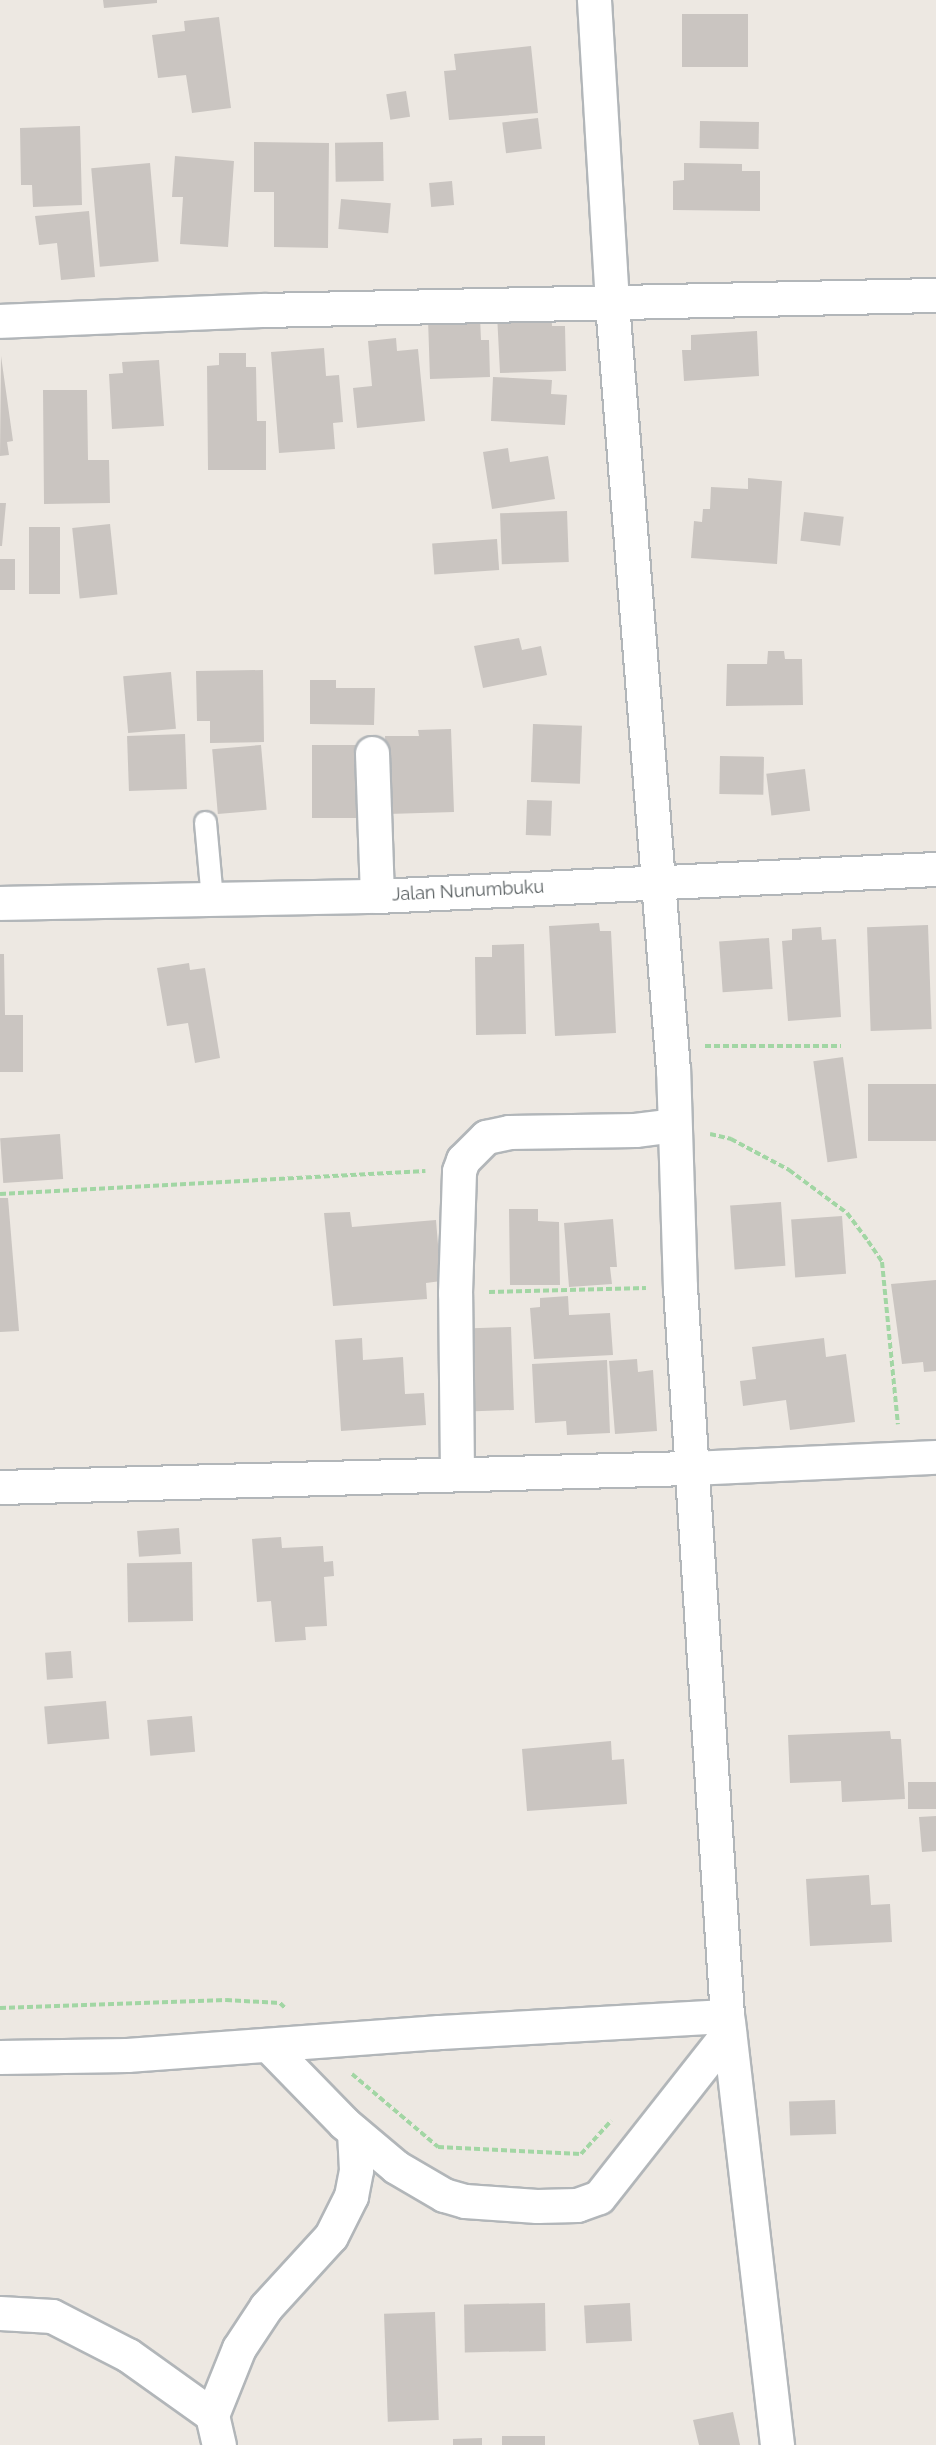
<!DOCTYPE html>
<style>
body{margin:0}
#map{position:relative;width:936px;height:2445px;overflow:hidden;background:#ede8e2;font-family:Raleway,sans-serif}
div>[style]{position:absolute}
.building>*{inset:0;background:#cac5c1;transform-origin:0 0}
.path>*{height:4px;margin-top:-2px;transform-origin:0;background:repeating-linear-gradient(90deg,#a2d6a4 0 6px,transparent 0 9px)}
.roads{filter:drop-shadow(2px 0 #b2b6b9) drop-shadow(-2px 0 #b2b6b9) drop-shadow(0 2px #b2b6b9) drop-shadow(0 -2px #b2b6b9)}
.service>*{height:21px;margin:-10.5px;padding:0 10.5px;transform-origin:10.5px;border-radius:10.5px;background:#fff}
.minor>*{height:33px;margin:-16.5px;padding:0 16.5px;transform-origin:16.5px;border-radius:16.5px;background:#fff}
span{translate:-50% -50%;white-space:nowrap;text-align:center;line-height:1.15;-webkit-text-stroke:4.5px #fff;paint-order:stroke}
.street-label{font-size:18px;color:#5a6062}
</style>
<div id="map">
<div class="building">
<div style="clip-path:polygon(103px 0,157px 0,157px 3px,104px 8px)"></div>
<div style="left:682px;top:14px;width:66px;height:53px"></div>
<div style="clip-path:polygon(219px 17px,231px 108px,192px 113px,186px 75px,158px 78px,152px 35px,185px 31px,184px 21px)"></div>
<div style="clip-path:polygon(531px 46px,538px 113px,449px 120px,444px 71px,456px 70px,454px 54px)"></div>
<div style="left:406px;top:91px;width:26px;height:20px;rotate:81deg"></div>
<div style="left:538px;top:118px;width:31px;height:36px;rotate:83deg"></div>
<div style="left:700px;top:121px;width:59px;height:27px;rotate:1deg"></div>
<div style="clip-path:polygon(80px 126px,82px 205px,33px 207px,32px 185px,21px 185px,20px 128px)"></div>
<div style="clip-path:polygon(254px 142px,329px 143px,328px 248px,274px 247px,274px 192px,254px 192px)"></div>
<div style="left:383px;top:142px;width:39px;height:48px;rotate:89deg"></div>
<div style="clip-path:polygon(175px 156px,234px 161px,228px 247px,180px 244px,183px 197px,172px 197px)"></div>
<div style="left:150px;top:163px;width:99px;height:59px;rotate:85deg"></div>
<div style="clip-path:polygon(684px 163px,742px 164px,742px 171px,760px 171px,760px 211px,673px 210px,673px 181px,684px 180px)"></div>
<div style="left:452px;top:181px;width:24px;height:23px;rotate:85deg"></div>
<div style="left:341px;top:199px;width:50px;height:30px;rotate:5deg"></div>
<div style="clip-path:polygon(89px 211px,95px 277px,61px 280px,57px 243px,39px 245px,35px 216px)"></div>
<div style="clip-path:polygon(551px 312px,552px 326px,565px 326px,566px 371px,500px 373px,497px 314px)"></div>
<div style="clip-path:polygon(480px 317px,481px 340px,489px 340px,490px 377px,430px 379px,428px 319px)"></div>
<div style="clip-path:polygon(757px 331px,759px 376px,684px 381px,682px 350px,691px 350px,691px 335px)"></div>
<div style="clip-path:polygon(396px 338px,397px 351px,418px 349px,425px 421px,357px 428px,353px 388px,372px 386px,368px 341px)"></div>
<div style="clip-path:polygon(324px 348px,326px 376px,339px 375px,343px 422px,333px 423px,335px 449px,279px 453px,271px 352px)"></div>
<div style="clip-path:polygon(219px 353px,246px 353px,246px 367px,256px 367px,257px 421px,266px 421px,266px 470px,208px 470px,207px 366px,219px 365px)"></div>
<div style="clip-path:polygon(1px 356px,13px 441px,7px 442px,9px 455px,0 456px)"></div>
<div style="clip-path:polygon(159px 360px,164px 426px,112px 429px,109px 374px,123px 373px,122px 362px)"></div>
<div style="clip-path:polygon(493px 377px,552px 380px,551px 394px,567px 395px,565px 425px,491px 421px)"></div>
<div style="clip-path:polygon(43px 390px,87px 390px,88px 460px,109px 460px,110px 503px,44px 504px)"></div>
<div style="clip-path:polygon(508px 448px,510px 462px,548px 456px,555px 499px,492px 509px,483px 452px)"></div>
<div style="clip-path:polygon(748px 478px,782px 481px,777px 564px,691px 558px,694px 521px,702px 522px,703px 509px,710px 509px,711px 487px,748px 489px)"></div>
<div style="clip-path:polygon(0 503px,6px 503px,2px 546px,0 546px)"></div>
<div style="left:567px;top:511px;width:51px;height:67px;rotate:88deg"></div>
<div style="left:804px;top:512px;width:40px;height:29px;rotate:7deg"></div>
<div style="left:110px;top:524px;width:71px;height:38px;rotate:84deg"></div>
<div style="left:29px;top:527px;width:31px;height:67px"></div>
<div style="left:497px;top:539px;width:31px;height:65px;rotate:86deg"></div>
<div style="left:0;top:559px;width:15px;height:31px"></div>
<div style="clip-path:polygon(519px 638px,522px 650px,541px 646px,547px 675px,483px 688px,474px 646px)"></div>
<div style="clip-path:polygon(768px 651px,784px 651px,785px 659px,802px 659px,803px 705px,726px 706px,727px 664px,767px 664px)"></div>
<div style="clip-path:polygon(263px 670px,264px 742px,210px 743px,210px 721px,197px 721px,196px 671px)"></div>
<div style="left:171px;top:672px;width:57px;height:48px;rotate:85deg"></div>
<div style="clip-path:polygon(310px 680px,336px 680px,336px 688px,375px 688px,374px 725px,310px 724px)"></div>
<div style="left:533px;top:724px;width:49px;height:58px;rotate:2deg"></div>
<div style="clip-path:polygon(451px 729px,454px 812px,388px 814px,385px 736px,419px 736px,418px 730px)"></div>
<div style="left:185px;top:734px;width:55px;height:58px;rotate:88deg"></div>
<div style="left:261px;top:745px;width:65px;height:49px;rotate:85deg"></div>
<div style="left:312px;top:745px;width:48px;height:73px"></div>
<div style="left:720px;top:756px;width:44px;height:38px;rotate:1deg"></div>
<div style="left:805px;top:769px;width:42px;height:39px;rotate:83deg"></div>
<div style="left:527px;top:800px;width:25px;height:35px;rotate:2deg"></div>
<div style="clip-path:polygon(599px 923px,600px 931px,611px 931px,616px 1033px,555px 1036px,549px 926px)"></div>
<div style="left:928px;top:925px;width:104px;height:61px;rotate:88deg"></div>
<div style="clip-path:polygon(821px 927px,822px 940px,836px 939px,841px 1017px,788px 1021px,782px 941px,792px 940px,792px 929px)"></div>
<div style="left:769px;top:938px;width:51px;height:50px;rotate:86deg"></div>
<div style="clip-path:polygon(524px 944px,526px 1034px,476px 1035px,475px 957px,492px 957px,492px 945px)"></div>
<div style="clip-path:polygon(0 954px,4px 954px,5px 1015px,23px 1015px,23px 1072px,0 1072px)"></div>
<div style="clip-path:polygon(189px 963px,190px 970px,205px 968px,220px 1058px,195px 1063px,188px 1023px,167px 1026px,157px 968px)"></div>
<div style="left:843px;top:1057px;width:102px;height:30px;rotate:82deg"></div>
<div style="left:936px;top:1084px;width:57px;height:68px;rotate:90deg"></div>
<div style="left:60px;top:1134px;width:45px;height:60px;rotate:86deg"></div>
<div style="clip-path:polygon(0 1198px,8px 1198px,19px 1331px,0 1332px)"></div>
<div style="left:781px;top:1202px;width:64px;height:51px;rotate:86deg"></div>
<div style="clip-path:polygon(509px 1209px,538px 1209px,538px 1221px,559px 1222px,560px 1285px,510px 1285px)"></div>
<div style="clip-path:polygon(350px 1212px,352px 1227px,436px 1220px,441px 1281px,426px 1283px,427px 1299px,333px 1306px,324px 1213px)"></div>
<div style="left:842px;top:1216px;width:58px;height:51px;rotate:86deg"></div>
<div style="clip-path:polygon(613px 1219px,617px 1267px,610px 1267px,612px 1284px,569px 1287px,564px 1223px)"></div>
<div style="clip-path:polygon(936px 1280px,936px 1371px,924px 1372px,923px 1362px,902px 1364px,891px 1284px)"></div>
<div style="clip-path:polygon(568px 1296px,569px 1315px,610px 1313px,613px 1355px,534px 1359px,530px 1308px,540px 1307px,540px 1298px)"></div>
<div style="left:511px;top:1327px;width:83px;height:39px;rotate:88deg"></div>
<div style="clip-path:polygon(362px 1338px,363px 1360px,403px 1357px,405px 1394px,424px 1393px,426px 1425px,341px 1431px,335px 1340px)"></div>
<div style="clip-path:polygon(824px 1338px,826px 1357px,846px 1354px,855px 1422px,790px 1430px,786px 1400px,743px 1406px,740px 1381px,756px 1379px,752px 1347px)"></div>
<div style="clip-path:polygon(637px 1359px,638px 1372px,653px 1370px,657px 1431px,615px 1434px,609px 1361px)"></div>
<div style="clip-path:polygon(607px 1360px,610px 1433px,567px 1435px,566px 1421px,535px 1423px,532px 1364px)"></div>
<div style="left:179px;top:1528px;width:26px;height:42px;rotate:86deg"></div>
<div style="clip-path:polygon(281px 1537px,282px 1548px,323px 1546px,324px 1562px,333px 1561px,334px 1576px,324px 1577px,327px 1626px,305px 1627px,306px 1640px,275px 1642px,271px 1601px,257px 1602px,252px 1539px)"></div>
<div style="left:192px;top:1562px;width:59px;height:65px;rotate:89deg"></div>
<div style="left:71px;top:1651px;width:27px;height:26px;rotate:86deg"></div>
<div style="left:106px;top:1701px;width:38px;height:62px;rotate:85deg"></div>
<div style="left:192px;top:1716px;width:36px;height:45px;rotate:85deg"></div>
<div style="clip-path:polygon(890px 1731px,891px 1739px,901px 1739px,905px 1799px,842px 1802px,841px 1781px,790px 1783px,788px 1735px)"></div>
<div style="clip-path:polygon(611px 1741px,612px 1760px,624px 1759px,627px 1804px,527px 1811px,522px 1749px)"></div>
<div style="left:936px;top:1782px;width:27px;height:28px;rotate:90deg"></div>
<div style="clip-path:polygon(936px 1816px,936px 1851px,922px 1852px,919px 1817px)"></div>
<div style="clip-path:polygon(869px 1875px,871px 1905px,890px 1904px,892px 1942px,810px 1946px,806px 1879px)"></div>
<div style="left:835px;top:2100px;width:34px;height:46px;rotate:88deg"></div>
<div style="left:545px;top:2303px;width:48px;height:81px;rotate:89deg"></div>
<div style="left:630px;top:2303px;width:38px;height:46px;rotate:87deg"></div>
<div style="left:435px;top:2312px;width:108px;height:51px;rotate:88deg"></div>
<div style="clip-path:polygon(733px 2412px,740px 2445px,699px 2445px,693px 2420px)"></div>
<div style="left:545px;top:2436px;width:9px;height:43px;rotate:90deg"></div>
<div style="clip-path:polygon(482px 2438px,482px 2445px,453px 2445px,453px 2439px)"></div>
</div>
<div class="path">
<div style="left:705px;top:1046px;width:136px"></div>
<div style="left:710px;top:1134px;width:22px;rotate:13deg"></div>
<div style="left:731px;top:1139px;width:66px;rotate:28.1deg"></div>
<div style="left:789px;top:1170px;width:72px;rotate:36.6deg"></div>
<div style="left:847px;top:1213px;width:35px;rotate:53deg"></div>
<div style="left:868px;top:1241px;width:25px;rotate:56deg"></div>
<div style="left:882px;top:1262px;width:163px;rotate:84.4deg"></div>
<div style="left:0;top:1194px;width:426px;rotate:-3.1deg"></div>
<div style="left:489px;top:1292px;width:157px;rotate:-1.5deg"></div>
<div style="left:0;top:2008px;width:226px;rotate:-2deg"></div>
<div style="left:226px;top:2000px;width:54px;rotate:3.2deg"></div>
<div style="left:280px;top:2003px;width:7px;rotate:45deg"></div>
<div style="left:352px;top:2074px;width:113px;rotate:40.3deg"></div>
<div style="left:438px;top:2147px;width:143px;rotate:2.8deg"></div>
<div style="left:581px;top:2154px;width:45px;rotate:-47.7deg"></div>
</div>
<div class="roads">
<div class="service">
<div style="left:205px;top:822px;width:77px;rotate:84.8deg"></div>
</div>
<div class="minor">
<div style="left:0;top:321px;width:263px;rotate:-2.4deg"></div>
<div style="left:263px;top:310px;width:673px;rotate:-1.28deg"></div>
<div style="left:372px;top:753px;width:143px;rotate:88deg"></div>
<div style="left:0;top:903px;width:377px;rotate:-1.1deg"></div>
<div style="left:377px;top:896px;width:560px;rotate:-2.77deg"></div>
<div style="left:457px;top:1474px;width:181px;rotate:-90.6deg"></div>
<div style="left:455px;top:1293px;width:122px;rotate:-88.1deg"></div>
<div style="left:459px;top:1171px;width:12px;rotate:-70deg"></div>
<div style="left:463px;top:1160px;width:33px;rotate:-45deg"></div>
<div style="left:486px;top:1137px;width:24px;rotate:-12deg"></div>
<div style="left:509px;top:1132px;width:126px;rotate:-0.9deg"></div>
<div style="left:635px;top:1130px;width:39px;rotate:-7deg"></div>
<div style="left:0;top:1487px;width:691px;rotate:-1.58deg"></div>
<div style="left:691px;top:1468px;width:245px;rotate:-2.6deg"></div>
<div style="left:728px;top:2021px;width:427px;rotate:83.4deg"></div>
<div style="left:268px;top:2045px;width:109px;rotate:45.7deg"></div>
<div style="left:344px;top:2123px;width:68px;rotate:40.2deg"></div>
<div style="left:396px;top:2167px;width:56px;rotate:30.3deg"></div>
<div style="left:444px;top:2195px;width:22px;rotate:16deg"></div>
<div style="left:465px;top:2201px;width:72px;rotate:4deg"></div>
<div style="left:537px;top:2206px;width:40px;rotate:-1.4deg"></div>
<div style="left:577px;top:2205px;width:23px;rotate:-20deg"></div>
<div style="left:599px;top:2197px;width:210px;rotate:-51.8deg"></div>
<div style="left:0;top:2057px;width:127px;rotate:-0.9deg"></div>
<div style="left:127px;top:2055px;width:313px;rotate:-4.2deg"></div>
<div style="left:439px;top:2032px;width:288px;rotate:-3.2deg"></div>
<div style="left:727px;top:2016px;width:730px;rotate:-93.69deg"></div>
<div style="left:680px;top:1288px;width:218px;rotate:-91.8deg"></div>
<div style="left:673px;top:1070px;width:769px;rotate:-94.55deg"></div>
<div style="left:612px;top:303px;width:304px;rotate:-93.4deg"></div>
<div style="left:0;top:2313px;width:52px;rotate:3.3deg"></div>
<div style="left:52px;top:2316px;width:85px;rotate:27.2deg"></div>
<div style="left:128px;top:2355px;width:103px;rotate:35.5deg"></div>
<div style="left:212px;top:2415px;width:31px;rotate:77deg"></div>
<div style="left:212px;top:2415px;width:72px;rotate:-68.1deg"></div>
<div style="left:239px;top:2348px;width:49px;rotate:-56.6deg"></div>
<div style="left:266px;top:2307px;width:96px;rotate:-47.5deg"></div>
<div style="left:331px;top:2236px;width:45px;rotate:-63.4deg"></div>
<div style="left:351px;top:2196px;width:26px;rotate:-79deg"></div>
<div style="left:356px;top:2170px;width:38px;rotate:-93deg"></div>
</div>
</div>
<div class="street-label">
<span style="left:468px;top:891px;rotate:-3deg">Jalan Nunumbuku</span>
</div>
</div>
